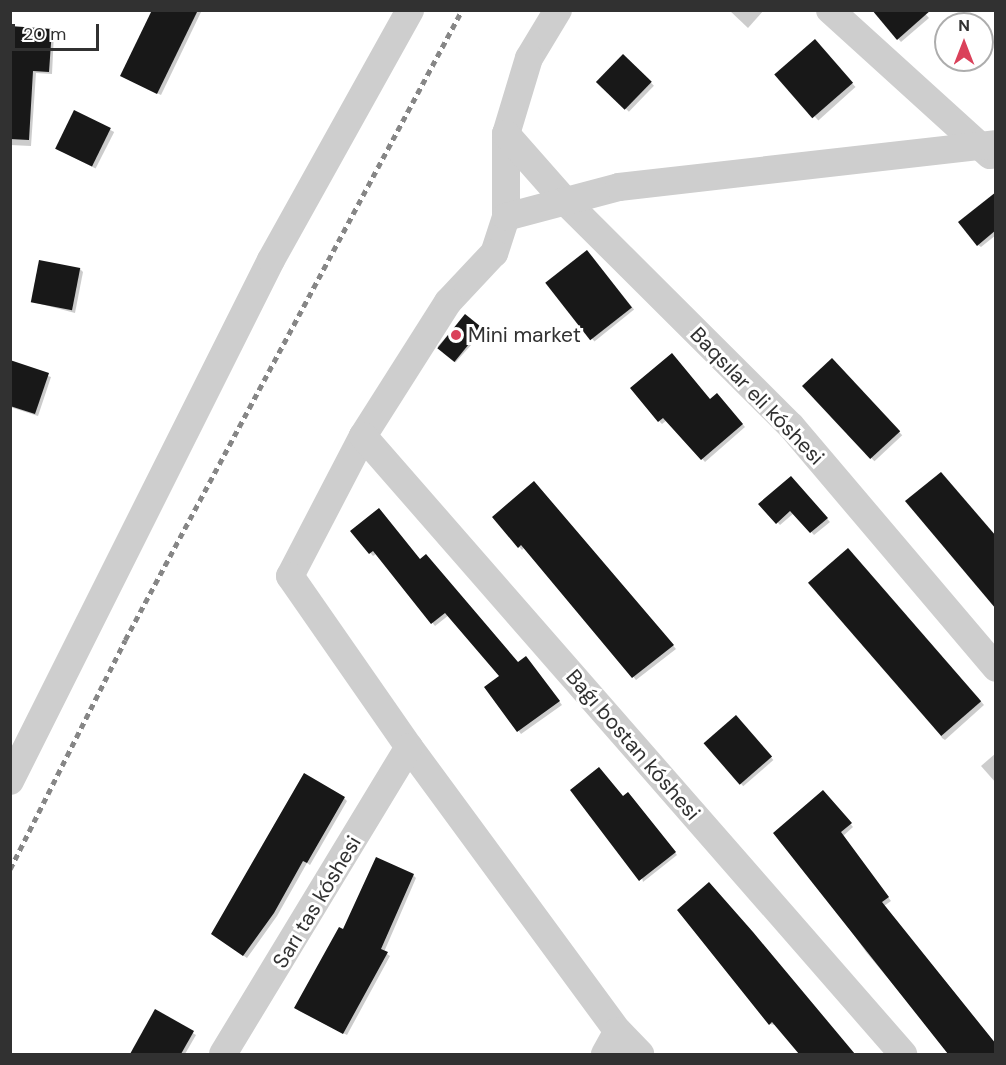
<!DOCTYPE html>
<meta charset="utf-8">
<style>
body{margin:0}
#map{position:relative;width:1006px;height:1065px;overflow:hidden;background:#fff;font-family:"DM Sans",sans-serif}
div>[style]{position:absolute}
.shadow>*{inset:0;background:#0003;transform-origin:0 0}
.building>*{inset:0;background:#181818;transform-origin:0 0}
.street>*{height:28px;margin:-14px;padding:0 14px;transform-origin:14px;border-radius:14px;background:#cecece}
.rail>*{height:4.5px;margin-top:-2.25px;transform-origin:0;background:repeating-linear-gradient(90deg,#868686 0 6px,transparent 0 10.5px)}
.dots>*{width:16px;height:16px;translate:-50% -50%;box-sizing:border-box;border:3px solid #fff;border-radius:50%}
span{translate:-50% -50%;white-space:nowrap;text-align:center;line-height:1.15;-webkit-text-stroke:6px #fff;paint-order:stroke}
.poi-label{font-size:21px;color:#313131}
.left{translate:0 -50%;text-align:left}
.street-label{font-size:21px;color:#313131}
.frame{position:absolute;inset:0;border:12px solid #313131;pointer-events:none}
.north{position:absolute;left:934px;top:12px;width:60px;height:60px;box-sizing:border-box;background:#fff;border:2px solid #adadad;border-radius:50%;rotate:0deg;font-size:16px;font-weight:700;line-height:24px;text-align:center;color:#313131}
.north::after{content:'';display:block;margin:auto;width:21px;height:27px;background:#da415a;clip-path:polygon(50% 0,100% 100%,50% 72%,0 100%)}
.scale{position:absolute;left:12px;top:24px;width:87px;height:27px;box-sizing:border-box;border:3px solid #313131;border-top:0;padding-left:8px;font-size:18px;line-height:21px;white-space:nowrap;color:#313131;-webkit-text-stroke:4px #fff;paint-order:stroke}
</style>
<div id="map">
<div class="shadow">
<div style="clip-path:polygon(154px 10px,202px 10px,161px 95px,125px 78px)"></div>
<div style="clip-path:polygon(729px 10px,764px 10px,748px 28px)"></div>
<div style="clip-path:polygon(872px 10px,922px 10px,929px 18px,901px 42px)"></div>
<div style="clip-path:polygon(51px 30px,54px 33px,52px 74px,36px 73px,31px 146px,10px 145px,10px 48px)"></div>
<div style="left:814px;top:41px;width:62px;height:50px;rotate:48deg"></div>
<div style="left:623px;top:56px;width:43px;height:36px;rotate:44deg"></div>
<div style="left:75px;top:112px;width:44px;height:41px;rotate:27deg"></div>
<div style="clip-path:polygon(996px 212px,996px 235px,981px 247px,978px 245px)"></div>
<div style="left:590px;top:255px;width:70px;height:51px;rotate:51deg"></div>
<div style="clip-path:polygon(80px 269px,83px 272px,75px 313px,33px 302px)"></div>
<div style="left:465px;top:316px;width:24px;height:41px;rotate:42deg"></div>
<div style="left:832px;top:360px;width:103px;height:38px;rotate:47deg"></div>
<div style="clip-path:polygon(10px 362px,51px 377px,38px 416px,10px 407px)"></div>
<div style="clip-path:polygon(632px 388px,711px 401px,717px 395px,745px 427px,705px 462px,667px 420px,662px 424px,659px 421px)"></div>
<div style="clip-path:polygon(791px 478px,830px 522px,814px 535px,794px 513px,780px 525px,760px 504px)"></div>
<div style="clip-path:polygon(537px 486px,676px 649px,636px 680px,524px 548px,522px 550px,494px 518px)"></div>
<div style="clip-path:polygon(352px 532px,420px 560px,518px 664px,529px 661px,562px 705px,521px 734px,486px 687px,501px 676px,449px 615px,435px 626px,376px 554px,373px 556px)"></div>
<div style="clip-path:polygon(848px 550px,984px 705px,945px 740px,942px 738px)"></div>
<div style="left:736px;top:717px;width:57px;height:40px;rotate:49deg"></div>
<div style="clip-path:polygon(996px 753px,996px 783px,981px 766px)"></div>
<div style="clip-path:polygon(823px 792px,853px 827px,843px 836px,891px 901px,884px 906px,996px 1044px,996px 1054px,951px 1054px,866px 952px,816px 881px)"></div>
<div style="clip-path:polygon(631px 796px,677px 855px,643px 882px,623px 798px)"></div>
<div style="clip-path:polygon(344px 798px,347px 801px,310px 865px,307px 863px,277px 916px,247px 958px,216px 937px)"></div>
<div style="clip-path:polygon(413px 875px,416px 878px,384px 952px,390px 956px,347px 1035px,299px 1011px,296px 1008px)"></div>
<div style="clip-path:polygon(679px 910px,852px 1053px,801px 1054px,775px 1025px,770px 1024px)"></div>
<div style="clip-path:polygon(156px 1011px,196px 1035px,185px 1054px,132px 1054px)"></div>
</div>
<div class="building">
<div style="clip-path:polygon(152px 10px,198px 10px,157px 94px,120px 76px)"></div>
<div style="clip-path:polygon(872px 10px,931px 10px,897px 40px)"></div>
<div style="clip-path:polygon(10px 26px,52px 29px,49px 72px,33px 71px,29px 140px,10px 139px)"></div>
<div style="left:815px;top:39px;width:58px;height:54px;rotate:49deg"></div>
<div style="left:623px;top:54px;width:40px;height:39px;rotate:44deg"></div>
<div style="left:74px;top:110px;width:41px;height:43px;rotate:26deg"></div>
<div style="clip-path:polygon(996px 192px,996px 230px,977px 246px,958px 222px)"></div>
<div style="left:587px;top:250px;width:73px;height:53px;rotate:52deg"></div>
<div style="left:39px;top:260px;width:42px;height:43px;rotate:11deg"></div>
<div style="left:465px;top:314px;width:22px;height:44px;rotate:39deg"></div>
<div style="clip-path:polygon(672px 353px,710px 399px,717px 393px,743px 424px,701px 460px,663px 418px,658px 422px,630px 388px)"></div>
<div style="left:832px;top:358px;width:100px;height:41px;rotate:47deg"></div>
<div style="clip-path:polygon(10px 360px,49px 373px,35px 414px,10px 406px)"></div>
<div style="clip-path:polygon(941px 472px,996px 536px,996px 609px,905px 501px)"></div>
<div style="clip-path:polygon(791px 476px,828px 518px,810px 533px,790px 511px,776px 524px,758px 504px)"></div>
<div style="clip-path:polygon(534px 481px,674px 645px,632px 678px,521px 545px,518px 548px,492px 517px)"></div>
<div style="clip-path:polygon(379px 508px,420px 559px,426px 554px,518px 662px,526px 656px,560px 701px,517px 732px,484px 687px,499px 676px,445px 613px,431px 624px,373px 551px,369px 554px,350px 531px)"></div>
<div style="left:848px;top:548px;width:203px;height:53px;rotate:49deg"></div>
<div style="left:736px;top:715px;width:55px;height:43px;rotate:49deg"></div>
<div style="clip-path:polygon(599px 767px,623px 796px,628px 792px,676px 852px,639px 881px,570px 790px)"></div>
<div style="clip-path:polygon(304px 773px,345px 797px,307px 863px,303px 861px,274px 913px,243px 956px,211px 934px)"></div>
<div style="clip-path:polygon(823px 790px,852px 823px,841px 832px,889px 897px,882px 902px,996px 1044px,996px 1054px,948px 1054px,773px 833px)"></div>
<div style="clip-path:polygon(376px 857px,414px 874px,381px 949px,388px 952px,343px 1034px,294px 1008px,339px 927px,343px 929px)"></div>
<div style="clip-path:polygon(709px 882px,753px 932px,855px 1054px,799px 1054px,772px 1022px,769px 1025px,677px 910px)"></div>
<div style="clip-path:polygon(155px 1009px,194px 1031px,181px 1054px,130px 1054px)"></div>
</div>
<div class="street">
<div style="left:558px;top:10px;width:56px;rotate:121.1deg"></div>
<div style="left:529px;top:58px;width:79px;rotate:106.8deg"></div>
<div style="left:506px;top:134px;width:83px;rotate:90deg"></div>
<div style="left:506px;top:217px;width:38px;rotate:108deg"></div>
<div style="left:494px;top:253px;width:67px;rotate:133.2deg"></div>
<div style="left:448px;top:302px;width:159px;rotate:122.4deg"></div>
<div style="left:363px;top:436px;width:158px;rotate:117.5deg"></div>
<div style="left:290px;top:576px;width:208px;rotate:55.2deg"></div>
<div style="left:409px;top:747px;width:353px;rotate:53.7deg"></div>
<div style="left:618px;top:1031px;width:32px;rotate:46deg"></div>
<div style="left:830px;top:10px;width:216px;rotate:42.2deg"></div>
<div style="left:506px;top:134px;width:89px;rotate:48.6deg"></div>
<div style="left:565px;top:201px;width:319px;rotate:44.9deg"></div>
<div style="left:791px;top:426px;width:317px;rotate:49.7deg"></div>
<div style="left:506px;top:217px;width:117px;rotate:-14.9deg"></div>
<div style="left:619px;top:187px;width:379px;rotate:-6.5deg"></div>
<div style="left:363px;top:436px;width:821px;rotate:48.85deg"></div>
<div style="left:10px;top:781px;width:583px;rotate:-63.39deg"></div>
<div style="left:271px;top:260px;width:286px;rotate:-60.9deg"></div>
<div style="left:223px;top:1054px;width:359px;rotate:-58.8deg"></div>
<div style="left:605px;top:1054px;width:26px;rotate:-61deg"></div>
</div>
<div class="rail">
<div style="left:10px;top:869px;width:256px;rotate:-63.3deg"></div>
<div style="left:125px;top:640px;width:714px;rotate:-61.86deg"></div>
</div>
<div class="dots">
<div style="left:456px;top:335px;background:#da415a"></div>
</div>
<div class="poi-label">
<span class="left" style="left:468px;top:335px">Mini market</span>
</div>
<div class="street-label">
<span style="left:757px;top:396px;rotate:46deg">Baqsılar eli kóshesi</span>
<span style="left:633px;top:745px;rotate:49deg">Baǵı bostan kóshesi</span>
<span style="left:317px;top:902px;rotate:-59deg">Sarı tas kóshesi</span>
</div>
<div class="frame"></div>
<div class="north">N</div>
<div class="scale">20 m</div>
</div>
